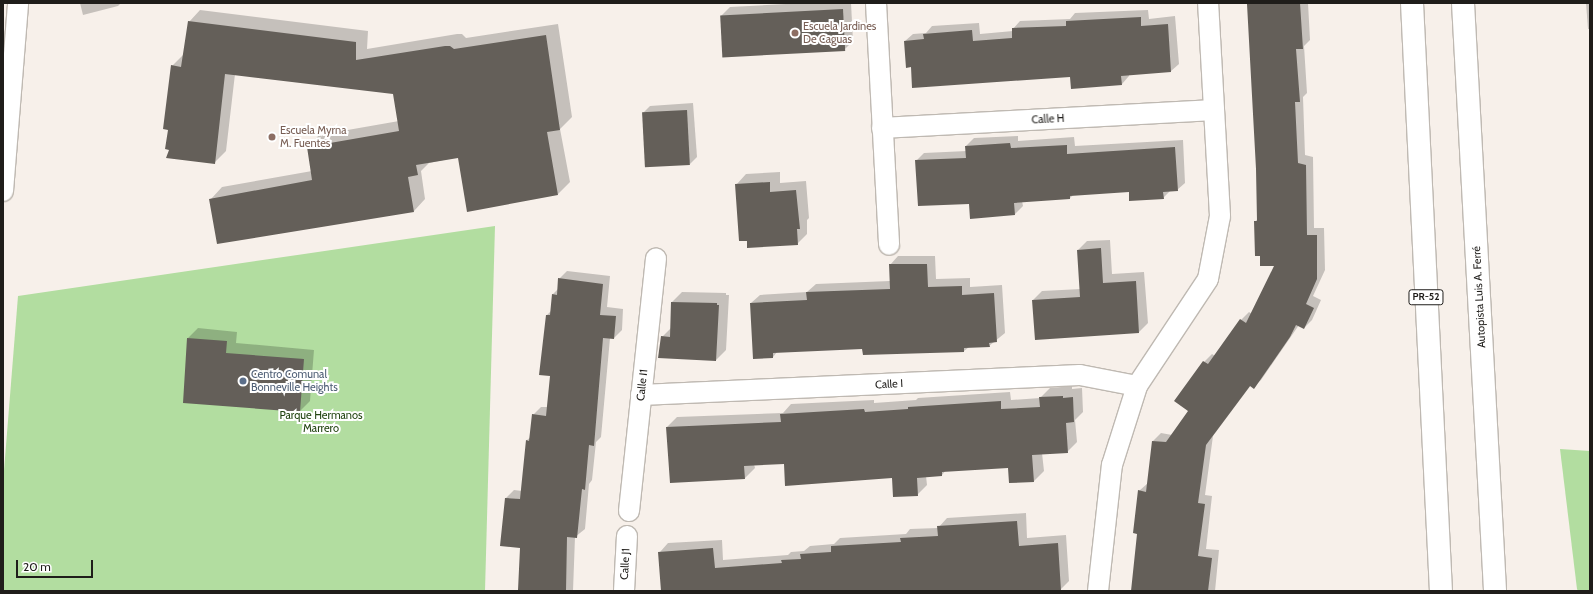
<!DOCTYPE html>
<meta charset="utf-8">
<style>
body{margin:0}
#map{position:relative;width:1593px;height:594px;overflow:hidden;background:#f7f0ea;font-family:Cabin,sans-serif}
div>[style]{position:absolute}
.green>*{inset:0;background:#b2dda0}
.shadow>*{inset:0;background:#0003}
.building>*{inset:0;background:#645f59;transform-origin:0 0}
.roads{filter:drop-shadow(1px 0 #bfb9b2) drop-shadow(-1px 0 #bfb9b2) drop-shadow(0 1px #bfb9b2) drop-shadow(0 -1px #bfb9b2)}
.minor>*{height:20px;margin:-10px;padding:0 10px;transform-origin:10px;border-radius:10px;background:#fff}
.motorway>*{height:22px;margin:-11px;padding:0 11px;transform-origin:11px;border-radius:11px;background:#fff}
.dots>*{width:11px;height:11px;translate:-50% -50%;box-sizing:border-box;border:2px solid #fff;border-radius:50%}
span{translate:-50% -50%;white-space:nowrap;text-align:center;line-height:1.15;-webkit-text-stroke:4px #fff;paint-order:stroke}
.shield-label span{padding:1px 3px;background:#fff;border:1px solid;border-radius:3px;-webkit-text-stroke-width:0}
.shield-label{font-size:10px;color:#1f1d1a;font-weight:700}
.education-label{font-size:11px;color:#785e54}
.left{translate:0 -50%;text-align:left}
.street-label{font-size:11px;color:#1f1d1a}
.service-label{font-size:11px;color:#4e5e75}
.park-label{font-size:11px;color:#241}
.frame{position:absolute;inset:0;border:4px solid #1f1d1a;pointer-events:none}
.scale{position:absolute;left:16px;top:560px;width:77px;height:18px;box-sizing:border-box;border:2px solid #1f1d1a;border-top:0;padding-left:5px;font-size:12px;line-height:14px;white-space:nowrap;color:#1f1d1a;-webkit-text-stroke:3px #fff;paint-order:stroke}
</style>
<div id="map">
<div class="green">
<div style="clip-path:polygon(495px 226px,485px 591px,4px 591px,3px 483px,18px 296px)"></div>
<div style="clip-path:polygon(1560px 449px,1590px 451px,1590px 591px,1578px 591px,1577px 589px)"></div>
</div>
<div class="shadow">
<div style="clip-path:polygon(80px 3px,121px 3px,118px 6px,83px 15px)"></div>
<div style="clip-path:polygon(804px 3px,851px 3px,853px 41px,844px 50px,721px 16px,730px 7px)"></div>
<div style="clip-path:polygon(1249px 3px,1308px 3px,1310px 40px,1304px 46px,1307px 93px,1303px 97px,1305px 155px,1313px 157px,1314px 228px,1324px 228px,1325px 270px,1313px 296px,1321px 300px,1312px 320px,1304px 328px,1299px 325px,1261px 380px,1253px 387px,1251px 385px,1213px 436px,1205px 495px,1212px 496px,1206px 549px,1219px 550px,1215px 591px,1132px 591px,1138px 533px,1139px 491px,1148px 483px,1153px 441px,1161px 433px,1172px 435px,1189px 411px,1204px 362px,1212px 354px,1215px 356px,1241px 320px,1249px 312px,1252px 314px,1275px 265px,1261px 255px,1255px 222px,1258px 218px,1257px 169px)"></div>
<div style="clip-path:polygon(1586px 3px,1590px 3px,1590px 29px,1588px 29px)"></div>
<div style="clip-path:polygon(200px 10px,368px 31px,367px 49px,457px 34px,462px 34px,466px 38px,558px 24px,572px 117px,560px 129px,570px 182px,558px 194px,458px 157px,429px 163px,421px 171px,425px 199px,414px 211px,211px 199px,222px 187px,312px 171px,308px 147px,319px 135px,399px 121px,394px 93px,235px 74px,226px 151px,214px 163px,170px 150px,169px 129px,172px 66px,184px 54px,189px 22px)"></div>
<div style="clip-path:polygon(1148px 10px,1149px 19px,1175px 16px,1179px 64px,1171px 71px,1129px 74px,1129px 76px,1122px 84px,1071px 76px,912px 66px,905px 41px,913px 34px,926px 33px,932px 26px,979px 23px,980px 34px,1013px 31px,1013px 29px,1020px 21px,1070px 19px,1075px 13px)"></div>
<div style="clip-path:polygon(693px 103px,697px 157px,690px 164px,643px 113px,650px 106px)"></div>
<div style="clip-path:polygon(1018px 136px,1018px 141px,1074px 137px,1075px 146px,1183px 140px,1185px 183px,1177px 190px,1170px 191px,1163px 198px,1130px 191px,1074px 194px,1070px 198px,1022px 201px,1023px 206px,1015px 214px,970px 203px,916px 161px,924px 153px,967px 151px,966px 146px,974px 138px)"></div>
<div style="clip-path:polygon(780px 172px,780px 183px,806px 181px,809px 218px,807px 220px,807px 234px,797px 244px,736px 185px,746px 174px)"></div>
<div style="clip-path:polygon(1110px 240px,1112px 274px,1144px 272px,1148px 323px,1139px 332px,1033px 300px,1042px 291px,1081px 289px,1078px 250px,1087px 241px)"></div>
<div style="clip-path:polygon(898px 256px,935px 256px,936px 279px,970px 278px,970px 287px,1002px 285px,1005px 333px,989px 346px,969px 347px,964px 351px,863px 354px,863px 348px,777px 352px,773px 357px,751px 303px,760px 295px,807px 292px,816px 284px,890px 281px,890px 265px)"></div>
<div style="clip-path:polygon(567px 271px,610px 276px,607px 307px,623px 309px,622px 330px,614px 338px,610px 338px,601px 437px,596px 442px,592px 480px,589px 484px,585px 529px,575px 537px,573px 591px,519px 591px,521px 547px,506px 498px,514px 490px,522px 491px,527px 440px,531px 437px,533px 415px,541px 407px,548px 407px,551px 375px,547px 315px,551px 311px,553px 294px,558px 289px,559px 279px)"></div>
<div style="clip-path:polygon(682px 292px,726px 293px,726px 295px,729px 295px,726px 350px,716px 360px,662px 337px,671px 328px,672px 302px)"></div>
<div style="clip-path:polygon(198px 328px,237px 332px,236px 343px,314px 350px,310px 401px,300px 411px,188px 338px)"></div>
<div style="clip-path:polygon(1072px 386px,1072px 389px,1082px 388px,1083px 412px,1075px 420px,1077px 442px,1067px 452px,1042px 453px,1044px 471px,1034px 481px,1010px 482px,1009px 467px,946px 470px,942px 475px,926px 476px,927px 485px,917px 495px,893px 477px,784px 463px,754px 464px,755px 468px,745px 478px,667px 427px,677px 417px,783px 413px,791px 404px,874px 400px,874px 403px,916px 400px,918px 398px,1010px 392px,1011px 400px,1040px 398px,1050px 388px)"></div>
<div style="clip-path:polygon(1026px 513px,1027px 538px,1066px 535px,1069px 581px,1060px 590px,662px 591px,660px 552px,668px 543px,722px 540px,723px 560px,788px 555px,791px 552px,804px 551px,810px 546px,834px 544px,840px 538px,906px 534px,910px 529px,938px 528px,947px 518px)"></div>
</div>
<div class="building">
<div style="clip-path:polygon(1272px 3px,1300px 3px,1303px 49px,1296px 49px,1300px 102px,1295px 102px,1298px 163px,1306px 165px,1307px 235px,1317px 235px,1317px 279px,1306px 304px,1314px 308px,1304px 329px,1296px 325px,1290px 337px,1254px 389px,1250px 386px,1206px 445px,1198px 503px,1205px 504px,1198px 556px,1212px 558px,1208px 591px,1131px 591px,1137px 534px,1133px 533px,1138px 490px,1146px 492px,1152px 441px,1166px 442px,1188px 411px,1174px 401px,1203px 361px,1208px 364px,1240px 319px,1246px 323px,1274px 266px,1260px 266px,1260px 256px,1255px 256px,1254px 221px,1257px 221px,1256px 169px,1247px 4px)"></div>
<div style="left:843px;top:9px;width:42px;height:123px;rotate:87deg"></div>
<div style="clip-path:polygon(1141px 17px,1141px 26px,1168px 24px,1171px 72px,1121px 76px,1122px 85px,1071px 89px,1070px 77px,912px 88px,911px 67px,906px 68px,904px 41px,924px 39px,923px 34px,972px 30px,973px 41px,1012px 38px,1012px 28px,1066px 26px,1066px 21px)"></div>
<div style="clip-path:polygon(188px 21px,356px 42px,356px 60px,445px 46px,450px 46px,454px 49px,546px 35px,560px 130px,547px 132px,558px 195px,467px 212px,458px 158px,416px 165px,418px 175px,408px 177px,414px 212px,217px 244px,209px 199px,312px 180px,307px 147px,399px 131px,393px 94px,225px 74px,215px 164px,166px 158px,169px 150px,165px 149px,168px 130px,163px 129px,171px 65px,181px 67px)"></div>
<div style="left:687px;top:110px;width:55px;height:45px;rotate:87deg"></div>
<div style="clip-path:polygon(1010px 143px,1011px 148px,1067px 145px,1067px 154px,1175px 147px,1178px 191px,1163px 192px,1164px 199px,1129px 201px,1129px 192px,1070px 196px,1070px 199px,1014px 203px,1015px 215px,970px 219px,969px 204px,918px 206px,915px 160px,966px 158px,965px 146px)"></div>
<div style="clip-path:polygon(770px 182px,770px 192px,796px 190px,800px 229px,797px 229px,798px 245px,747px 248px,747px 241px,739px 241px,735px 184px)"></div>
<div style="clip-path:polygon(1101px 248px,1103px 283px,1136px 281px,1139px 333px,1035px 340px,1032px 300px,1080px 297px,1077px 250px)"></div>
<div style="clip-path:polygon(889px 264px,927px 264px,928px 287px,962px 286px,962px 295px,994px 293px,997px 342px,989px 343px,990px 347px,964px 348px,964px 352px,863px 355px,862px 349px,773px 353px,773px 358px,753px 359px,750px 303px,807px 300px,806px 292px,890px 289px)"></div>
<div style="clip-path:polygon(558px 278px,603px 284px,600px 315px,616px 316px,614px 339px,603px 338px,594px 446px,589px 445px,585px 490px,582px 489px,577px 538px,567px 537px,566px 591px,518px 590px,520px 548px,500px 546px,505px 498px,520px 499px,526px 440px,529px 441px,532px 414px,546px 416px,550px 376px,539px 375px,546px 315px,550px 315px,552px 294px,557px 295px)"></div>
<div style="clip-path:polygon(671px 302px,717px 303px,717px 305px,719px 305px,716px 361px,658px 358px,661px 336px,670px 337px)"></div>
<div style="clip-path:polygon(187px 338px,227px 341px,226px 353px,304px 359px,300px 412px,183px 403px)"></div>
<div style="clip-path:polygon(1063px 396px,1063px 398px,1073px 397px,1074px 422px,1066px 423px,1068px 453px,1032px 455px,1034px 482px,1009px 483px,1008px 468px,942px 472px,942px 476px,917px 478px,918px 496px,893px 497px,892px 478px,785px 486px,784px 464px,744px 466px,745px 479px,670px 483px,666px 427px,781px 422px,780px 414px,864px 409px,865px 412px,908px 409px,908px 407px,1001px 401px,1001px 409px,1040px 407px,1039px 397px)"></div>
<div style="clip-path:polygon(1017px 521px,1019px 546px,1058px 543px,1061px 591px,661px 591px,658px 552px,713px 548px,715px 568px,782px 563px,781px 560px,801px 559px,800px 554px,831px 552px,831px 546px,901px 542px,900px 538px,938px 536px,937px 526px)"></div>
</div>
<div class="roads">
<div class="minor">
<div style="left:876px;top:3px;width:242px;rotate:86.9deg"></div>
<div style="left:882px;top:128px;width:332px;rotate:-3.1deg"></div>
<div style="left:3px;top:191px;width:189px;rotate:-85.4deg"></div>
<div style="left:641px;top:395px;width:439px;rotate:-2.6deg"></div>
<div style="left:1080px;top:375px;width:58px;rotate:10.9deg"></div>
<div style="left:629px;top:511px;width:254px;rotate:-83.9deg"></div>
<div style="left:624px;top:591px;width:55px;rotate:-86.9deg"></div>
<div style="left:1098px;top:591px;width:127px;rotate:-83.7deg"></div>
<div style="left:1112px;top:465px;width:83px;rotate:-72.4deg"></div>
<div style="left:1137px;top:386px;width:128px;rotate:-56.4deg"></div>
<div style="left:1208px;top:279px;width:64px;rotate:-79.2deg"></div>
<div style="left:1220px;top:216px;width:213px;rotate:-93.2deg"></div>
</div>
<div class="motorway">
<div style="left:1412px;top:3px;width:589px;rotate:87.18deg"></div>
<div style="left:1463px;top:3px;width:589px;rotate:86.88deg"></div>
</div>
</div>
<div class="dots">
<div style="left:795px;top:33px;background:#8d6e63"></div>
<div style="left:272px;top:137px;background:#8d6e63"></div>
<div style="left:243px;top:381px;background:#5c6f8a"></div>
</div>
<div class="shield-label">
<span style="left:1426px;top:297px">PR-52</span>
</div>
<div class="education-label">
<span class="left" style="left:803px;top:33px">Escuela Jardines<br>De Caguas</span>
<span class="left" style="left:280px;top:137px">Escuela Myrna<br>M. Fuentes</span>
</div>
<div class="street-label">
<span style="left:1048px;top:119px;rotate:-3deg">Calle H</span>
<span style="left:1479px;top:297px;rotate:-93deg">Autopista Luis A. Ferré</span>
<span style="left:889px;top:384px;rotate:-3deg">Calle I</span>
<span style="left:642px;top:385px;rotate:-84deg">Calle I1</span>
<span style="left:625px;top:564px;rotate:-87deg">Calle J1</span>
</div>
<div class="service-label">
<span class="left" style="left:251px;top:381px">Centro Comunal<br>Bonneville Heights</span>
</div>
<div class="park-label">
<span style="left:321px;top:422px">Parque Hermanos<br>Marrero</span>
</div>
<div class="frame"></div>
<div class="scale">20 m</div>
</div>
